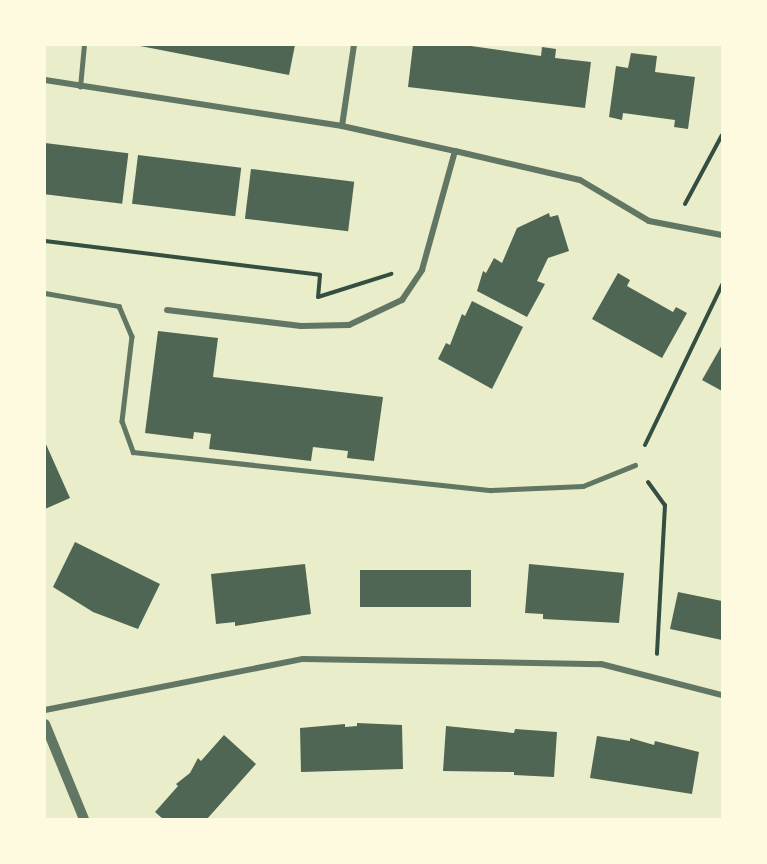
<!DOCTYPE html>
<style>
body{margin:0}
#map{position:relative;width:767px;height:864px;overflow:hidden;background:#e9edc9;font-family:"DM Sans",sans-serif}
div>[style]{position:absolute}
.building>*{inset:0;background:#4f6655;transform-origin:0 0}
.path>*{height:4px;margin:-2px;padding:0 2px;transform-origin:2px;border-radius:2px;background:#344e41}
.service>*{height:4.5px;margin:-2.25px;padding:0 2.25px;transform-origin:2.25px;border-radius:2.25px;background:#617663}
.minor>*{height:6px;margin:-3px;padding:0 3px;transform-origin:3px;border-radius:3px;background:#617663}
.tertiary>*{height:10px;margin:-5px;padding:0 5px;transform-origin:5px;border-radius:5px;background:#617663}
span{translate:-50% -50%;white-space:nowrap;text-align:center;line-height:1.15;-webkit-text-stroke:4.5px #fefae0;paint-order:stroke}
.frame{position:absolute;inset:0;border:46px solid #fefae0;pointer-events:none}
</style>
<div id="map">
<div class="building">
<div style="clip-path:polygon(135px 45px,295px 45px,289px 75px)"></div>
<div style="clip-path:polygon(413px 45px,464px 45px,541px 56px,542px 47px,556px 49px,555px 58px,591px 62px,585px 108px,408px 87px)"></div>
<div style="clip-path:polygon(631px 53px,657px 56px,655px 72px,695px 77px,688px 129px,674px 127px,675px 120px,623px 113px,622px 120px,609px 117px,616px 66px,628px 68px)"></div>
<div style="left:45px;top:143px;width:84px;height:51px;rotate:7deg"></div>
<div style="left:138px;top:155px;width:104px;height:49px;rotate:7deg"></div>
<div style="left:251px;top:169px;width:104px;height:50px;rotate:7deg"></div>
<div style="clip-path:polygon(549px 213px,550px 217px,558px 215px,569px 251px,548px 258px,537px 281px,545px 284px,527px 317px,477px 291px,483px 271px,486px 273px,494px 258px,502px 263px,517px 228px)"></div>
<div style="clip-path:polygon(618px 273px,630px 280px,627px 286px,673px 312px,676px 307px,687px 313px,662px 358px,592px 319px)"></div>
<div style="clip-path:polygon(472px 301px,523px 327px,492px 389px,438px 359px,446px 343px,450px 345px,462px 314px,465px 316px)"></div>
<div style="clip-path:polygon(158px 331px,218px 338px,213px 377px,383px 397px,374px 461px,347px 458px,348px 451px,313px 447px,311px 461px,209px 449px,211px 434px,194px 432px,193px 439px,145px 433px)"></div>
<div style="clip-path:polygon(722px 345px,722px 391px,702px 380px)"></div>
<div style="clip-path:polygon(45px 442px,70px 498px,45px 509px)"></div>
<div style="clip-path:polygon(75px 542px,160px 584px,138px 629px,93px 612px,53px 587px)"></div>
<div style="clip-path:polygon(305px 564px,311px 614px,235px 626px,235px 622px,216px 624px,211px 574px)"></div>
<div style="clip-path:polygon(529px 564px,624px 573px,619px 623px,543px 619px,543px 614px,525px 613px)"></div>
<div style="left:471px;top:570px;width:37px;height:111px;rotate:90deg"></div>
<div style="clip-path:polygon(678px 592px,722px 601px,722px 640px,670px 629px)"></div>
<div style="clip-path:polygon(357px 723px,402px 725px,403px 769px,301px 772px,300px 728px,345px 724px,345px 727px,357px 726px)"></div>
<div style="clip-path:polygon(446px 726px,514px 733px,515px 729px,557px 732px,554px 777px,514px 775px,514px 772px,443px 771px)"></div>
<div style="clip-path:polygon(224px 735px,256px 764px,207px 819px,163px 819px,155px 812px,178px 786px,176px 784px,190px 773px,198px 758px,201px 761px)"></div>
<div style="clip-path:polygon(597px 736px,630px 741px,630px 738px,654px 745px,655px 741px,699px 752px,692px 794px,590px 778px)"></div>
</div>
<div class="path">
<div style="left:685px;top:204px;width:78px;rotate:-61.8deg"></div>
<div style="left:45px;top:241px;width:277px;rotate:7deg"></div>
<div style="left:320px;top:275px;width:22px;rotate:95deg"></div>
<div style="left:318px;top:297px;width:77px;rotate:-17.5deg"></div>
<div style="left:645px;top:445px;width:178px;rotate:-64.3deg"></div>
<div style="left:648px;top:482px;width:29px;rotate:54deg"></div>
<div style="left:665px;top:505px;width:149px;rotate:93.1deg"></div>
</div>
<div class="service">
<div style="left:80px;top:87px;width:42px;rotate:-84.6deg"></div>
<div style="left:45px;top:293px;width:75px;rotate:10deg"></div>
<div style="left:119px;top:306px;width:33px;rotate:67deg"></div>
<div style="left:132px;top:336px;width:86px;rotate:96.7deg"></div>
<div style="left:122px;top:421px;width:33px;rotate:70deg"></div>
<div style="left:133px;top:452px;width:360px;rotate:6.1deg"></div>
<div style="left:491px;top:490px;width:92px;rotate:-2.5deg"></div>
<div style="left:583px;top:486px;width:56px;rotate:-22deg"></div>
</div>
<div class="minor">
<div style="left:45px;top:80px;width:301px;rotate:8.8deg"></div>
<div style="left:342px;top:126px;width:116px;rotate:12.5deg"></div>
<div style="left:455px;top:151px;width:128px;rotate:13.1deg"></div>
<div style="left:580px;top:180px;width:80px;rotate:30.7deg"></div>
<div style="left:649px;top:221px;width:74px;rotate:10.9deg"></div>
<div style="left:342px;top:126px;width:82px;rotate:-81.6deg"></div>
<div style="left:167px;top:310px;width:135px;rotate:6.8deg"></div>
<div style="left:301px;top:326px;width:48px;rotate:-1.2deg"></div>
<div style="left:349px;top:325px;width:59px;rotate:-25.3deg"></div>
<div style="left:402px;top:300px;width:36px;rotate:-56deg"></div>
<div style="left:422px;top:270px;width:123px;rotate:-74.5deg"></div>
<div style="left:45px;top:710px;width:263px;rotate:-11.2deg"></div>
<div style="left:303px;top:659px;width:298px;rotate:1deg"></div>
<div style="left:601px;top:664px;width:125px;rotate:14.4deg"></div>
</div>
<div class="tertiary">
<div style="left:45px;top:724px;width:103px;rotate:67.7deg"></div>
</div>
<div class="frame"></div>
</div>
